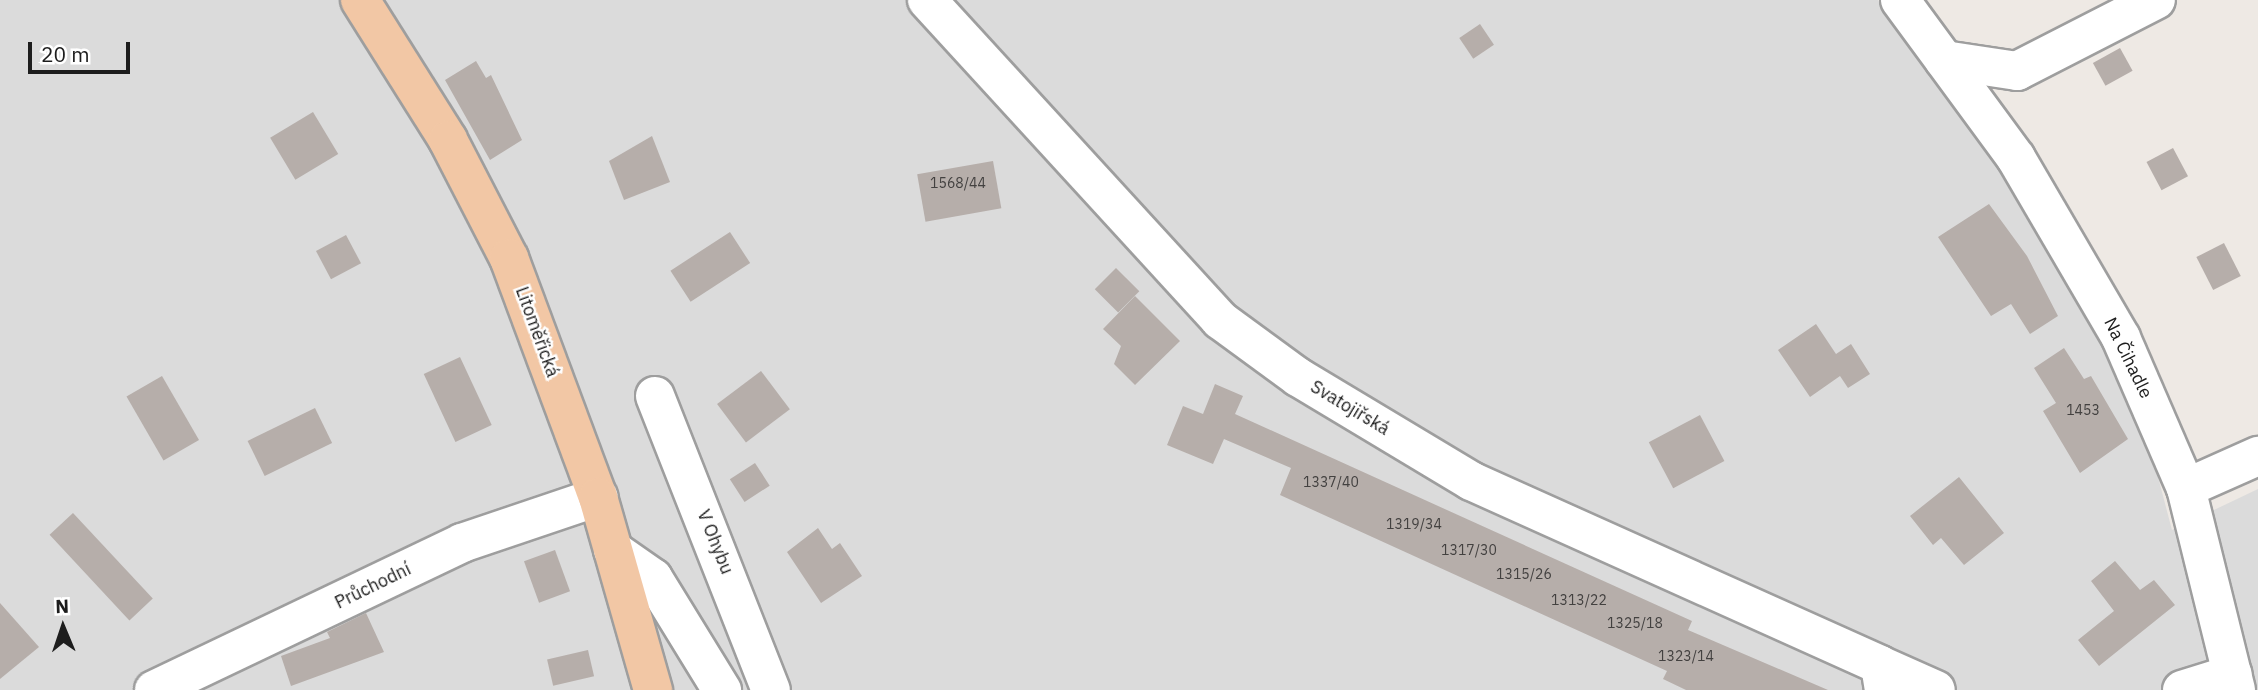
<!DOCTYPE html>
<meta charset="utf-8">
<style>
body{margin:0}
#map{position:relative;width:2258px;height:690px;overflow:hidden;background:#eee9e4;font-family:"IBM Plex Sans",sans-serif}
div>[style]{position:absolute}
.residential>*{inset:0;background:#dbdbdb}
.building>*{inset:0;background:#b6aeaa;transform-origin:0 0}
.roads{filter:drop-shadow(2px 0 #9e9e9e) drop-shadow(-2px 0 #9e9e9e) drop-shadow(0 2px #9e9e9e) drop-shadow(0 -2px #9e9e9e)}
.minor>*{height:38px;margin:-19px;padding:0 19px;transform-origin:19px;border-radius:19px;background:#fff}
.major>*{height:38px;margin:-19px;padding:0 19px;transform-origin:19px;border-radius:19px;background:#f2c7a5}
span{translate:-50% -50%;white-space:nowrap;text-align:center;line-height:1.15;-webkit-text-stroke:5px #fff;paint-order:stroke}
.number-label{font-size:14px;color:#434140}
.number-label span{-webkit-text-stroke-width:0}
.street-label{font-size:18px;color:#1d1d1d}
.north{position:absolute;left:28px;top:592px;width:70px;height:70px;-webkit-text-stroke:5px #fff;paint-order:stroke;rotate:358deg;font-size:19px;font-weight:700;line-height:28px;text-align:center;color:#1d1d1d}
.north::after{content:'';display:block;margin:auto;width:24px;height:32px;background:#1d1d1d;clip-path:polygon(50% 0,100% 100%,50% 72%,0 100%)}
.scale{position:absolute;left:28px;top:42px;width:102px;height:32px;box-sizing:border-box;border:4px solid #1d1d1d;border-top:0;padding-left:9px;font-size:21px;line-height:24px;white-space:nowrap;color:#1d1d1d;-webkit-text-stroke:5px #fff;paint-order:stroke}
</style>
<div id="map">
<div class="residential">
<div style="clip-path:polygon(0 0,1878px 0,2034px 220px,2098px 333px,2153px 458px,2172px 530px,2258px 489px,2258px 690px,0 690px)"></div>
</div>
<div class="building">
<div style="left:1480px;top:24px;width:25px;height:25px;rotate:56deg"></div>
<div style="left:2120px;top:48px;width:26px;height:31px;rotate:61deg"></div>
<div style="clip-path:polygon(476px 61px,486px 78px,491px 75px,522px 140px,490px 160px,445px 80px)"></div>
<div style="left:313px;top:112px;width:49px;height:50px;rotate:59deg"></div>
<div style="clip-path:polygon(652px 136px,670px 182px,624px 200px,609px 161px)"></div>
<div style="left:2173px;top:148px;width:32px;height:30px;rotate:62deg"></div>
<div style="left:993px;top:161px;width:48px;height:77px;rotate:80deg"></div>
<div style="clip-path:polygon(1989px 204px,2027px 256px,2058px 316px,2030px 334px,2011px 304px,1991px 316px,1938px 237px)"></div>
<div style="left:730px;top:232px;width:37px;height:71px;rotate:57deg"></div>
<div style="left:346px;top:235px;width:32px;height:34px;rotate:62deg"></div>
<div style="left:2224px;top:243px;width:37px;height:31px;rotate:63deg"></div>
<div style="left:1116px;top:268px;width:33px;height:30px;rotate:45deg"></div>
<div style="clip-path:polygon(1135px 296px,1180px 341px,1135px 385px,1114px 364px,1121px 346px,1103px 329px)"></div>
<div style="clip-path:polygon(1816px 324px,1836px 354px,1851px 344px,1870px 374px,1848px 388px,1840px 376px,1810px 397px,1778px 350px)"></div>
<div style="clip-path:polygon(2064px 348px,2084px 379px,2091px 376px,2128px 439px,2080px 473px,2043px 411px,2056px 403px,2034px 368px)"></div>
<div style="left:460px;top:357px;width:75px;height:40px;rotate:65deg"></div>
<div style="left:761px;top:371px;width:48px;height:55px;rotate:53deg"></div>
<div style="left:162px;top:376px;width:74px;height:41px;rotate:60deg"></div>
<div style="clip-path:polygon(1215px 384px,1243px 396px,1235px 414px,1692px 621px,1688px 630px,1828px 690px,1686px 690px,1663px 679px,1667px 671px,1280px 495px,1291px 468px,1224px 439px,1213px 464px,1167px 445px,1183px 406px,1203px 414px)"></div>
<div style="left:315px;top:408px;width:39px;height:75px;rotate:64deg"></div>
<div style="left:1700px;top:415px;width:52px;height:58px;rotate:62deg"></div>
<div style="left:755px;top:463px;width:27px;height:30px;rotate:57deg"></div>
<div style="clip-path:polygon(1959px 477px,2004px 533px,1964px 565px,1941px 538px,1933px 545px,1910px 516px)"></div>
<div style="left:73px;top:513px;width:117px;height:32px;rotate:47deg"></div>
<div style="clip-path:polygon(818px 528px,832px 549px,840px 543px,862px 576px,821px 603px,787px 552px)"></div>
<div style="left:555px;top:550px;width:44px;height:33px;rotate:70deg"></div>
<div style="clip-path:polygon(2115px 561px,2140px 590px,2154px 580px,2175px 605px,2099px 666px,2078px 640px,2114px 611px,2091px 581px)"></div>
<div style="clip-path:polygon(0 603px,39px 647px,0 679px)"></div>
<div style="clip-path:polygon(366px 613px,384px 652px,291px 686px,281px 656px,330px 638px,327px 632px)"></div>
<div style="left:588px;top:650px;width:27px;height:42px;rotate:77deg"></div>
</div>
<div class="roads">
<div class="minor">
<div style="left:927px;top:0;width:434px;rotate:47.5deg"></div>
<div style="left:1220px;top:320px;width:97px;rotate:36.2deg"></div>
<div style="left:1298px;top:377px;width:202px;rotate:31deg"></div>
<div style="left:1471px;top:481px;width:448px;rotate:24.2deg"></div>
<div style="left:1880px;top:665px;width:25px;rotate:81deg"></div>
<div style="left:1900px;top:0;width:196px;rotate:53.7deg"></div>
<div style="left:2016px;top:158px;width:208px;rotate:59.7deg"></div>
<div style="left:2121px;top:338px;width:163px;rotate:66.6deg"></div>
<div style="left:2186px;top:488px;width:208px;rotate:76.1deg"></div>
<div style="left:1944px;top:60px;width:74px;rotate:8.6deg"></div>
<div style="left:2017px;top:71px;width:156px;rotate:-27.1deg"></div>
<div style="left:655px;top:396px;width:316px;rotate:68.5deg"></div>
<div style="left:2186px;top:488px;width:79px;rotate:-24deg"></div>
<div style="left:613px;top:550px;width:49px;rotate:35deg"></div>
<div style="left:653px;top:578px;width:132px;rotate:58.4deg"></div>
<div style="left:1880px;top:665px;width:61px;rotate:24.1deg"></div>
<div style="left:154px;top:690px;width:341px;rotate:-25.5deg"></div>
<div style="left:462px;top:543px;width:144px;rotate:-18.7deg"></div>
<div style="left:2182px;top:690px;width:53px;rotate:-17.4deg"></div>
</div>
<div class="major">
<div style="left:360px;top:0;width:165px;rotate:57.8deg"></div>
<div style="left:448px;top:140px;width:133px;rotate:62.7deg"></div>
<div style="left:509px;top:258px;width:255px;rotate:69.6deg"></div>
<div style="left:598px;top:497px;width:201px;rotate:74.1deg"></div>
</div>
</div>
<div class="number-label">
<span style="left:958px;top:183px">1568/44</span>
<span style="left:2083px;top:410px">1453</span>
<span style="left:1331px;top:482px">1337/40</span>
<span style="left:1414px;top:524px">1319/34</span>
<span style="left:1469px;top:550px">1317/30</span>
<span style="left:1524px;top:574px">1315/26</span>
<span style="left:1579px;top:600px">1313/22</span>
<span style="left:1635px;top:623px">1325/18</span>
<span style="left:1686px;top:656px">1323/14</span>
</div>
<div class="street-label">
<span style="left:537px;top:332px;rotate:70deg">Litoměřická</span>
<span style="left:2128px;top:358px;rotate:64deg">Na Čihadle</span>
<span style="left:1350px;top:408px;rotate:31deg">Svatojiřská</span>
<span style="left:715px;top:542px;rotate:68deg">V Ohybu</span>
<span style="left:373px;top:586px;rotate:-26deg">Průchodní</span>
</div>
<div class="north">N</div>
<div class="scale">20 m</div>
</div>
